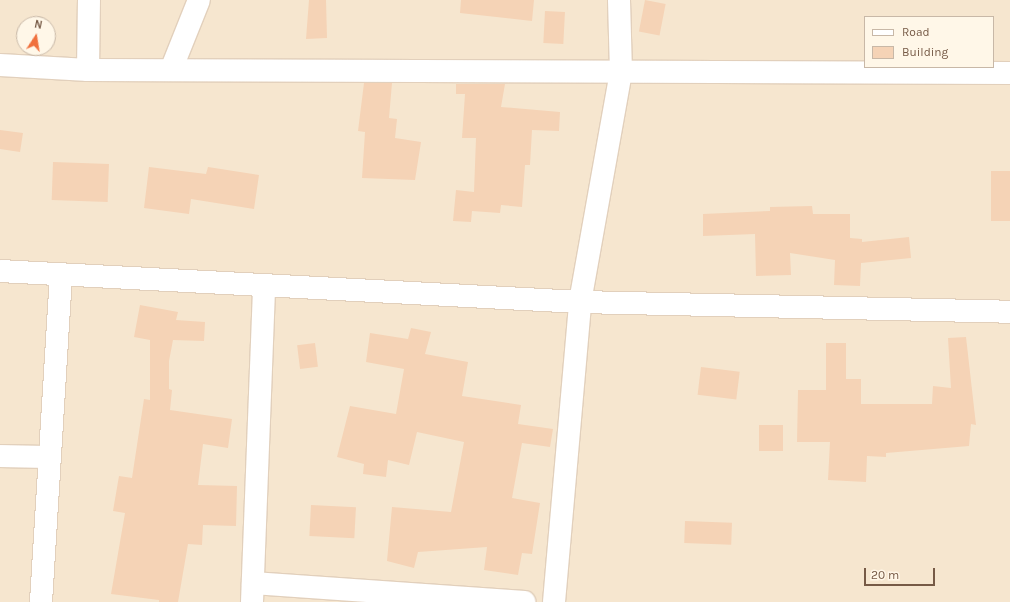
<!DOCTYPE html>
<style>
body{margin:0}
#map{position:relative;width:1010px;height:602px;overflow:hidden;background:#fef4e1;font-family:Karla,sans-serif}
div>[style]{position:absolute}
.residential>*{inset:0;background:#f6e6cf}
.building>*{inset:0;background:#f5d3b6;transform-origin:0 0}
.roads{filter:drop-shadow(1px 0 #e2d0bc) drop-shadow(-1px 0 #e2d0bc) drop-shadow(0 1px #e2d0bc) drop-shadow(0 -1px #e2d0bc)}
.minor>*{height:22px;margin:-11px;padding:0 11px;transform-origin:11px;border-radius:11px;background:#fff}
span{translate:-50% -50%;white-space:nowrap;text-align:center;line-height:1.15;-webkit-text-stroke:3px #fff7e8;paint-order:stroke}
.legend{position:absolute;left:864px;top:16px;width:130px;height:52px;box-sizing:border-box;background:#fff7e8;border:1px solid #c8b8a7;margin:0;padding:5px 7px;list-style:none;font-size:12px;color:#765a46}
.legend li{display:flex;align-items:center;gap:8px;height:20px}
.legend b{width:20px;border:1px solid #c8b8a7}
.north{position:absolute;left:16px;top:16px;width:40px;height:40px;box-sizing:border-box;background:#fff7e8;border:1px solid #c8b8a7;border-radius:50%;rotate:12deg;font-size:11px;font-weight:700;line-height:16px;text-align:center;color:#765a46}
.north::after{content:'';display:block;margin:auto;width:14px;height:18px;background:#f0703d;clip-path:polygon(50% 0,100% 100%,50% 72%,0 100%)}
.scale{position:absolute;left:864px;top:568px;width:71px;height:18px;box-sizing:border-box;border:2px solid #765a46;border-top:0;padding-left:5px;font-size:12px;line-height:14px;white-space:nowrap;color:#765a46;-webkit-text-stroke:3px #fff7e8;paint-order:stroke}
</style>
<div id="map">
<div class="residential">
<div style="clip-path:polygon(evenodd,0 0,1010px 0,1010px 602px,0 602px,0 0,865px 17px,993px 17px,993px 67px,865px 67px,865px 17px,0 0,24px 24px,48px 24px,48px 48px,24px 48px,24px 24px)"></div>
</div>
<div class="building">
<div style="clip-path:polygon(309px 0,326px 0,327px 38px,306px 39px)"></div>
<div style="clip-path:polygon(461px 0,534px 0,532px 21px,460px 13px)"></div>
<div style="left:645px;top:0;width:21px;height:32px;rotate:11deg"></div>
<div style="left:545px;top:11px;width:20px;height:32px;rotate:3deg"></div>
<div style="clip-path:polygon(364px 83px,392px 83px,389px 118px,397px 119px,395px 138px,421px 142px,415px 180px,362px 178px,365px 132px,358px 131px)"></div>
<div style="clip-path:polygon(456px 84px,505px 84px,501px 107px,560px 112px,559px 131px,532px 130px,530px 165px,525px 165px,522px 207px,501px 205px,500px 213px,472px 211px,471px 222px,453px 221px,456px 190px,474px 192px,476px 138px,462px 138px,465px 94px,456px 94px)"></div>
<div style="clip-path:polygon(0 130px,23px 133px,20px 152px,0 149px)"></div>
<div style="left:53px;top:162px;width:56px;height:38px;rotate:2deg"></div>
<div style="clip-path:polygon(149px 167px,206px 174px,208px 167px,259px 175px,254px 209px,191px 199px,189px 214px,144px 208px)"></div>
<div style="left:991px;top:171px;width:19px;height:50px"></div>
<div style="clip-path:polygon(812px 206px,813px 214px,850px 214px,850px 238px,862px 239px,862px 242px,909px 237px,911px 258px,861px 263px,860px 286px,834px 285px,835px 260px,790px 253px,791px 275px,756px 276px,755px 234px,703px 236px,703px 214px,770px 211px,770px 207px)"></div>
<div style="clip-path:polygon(140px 305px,178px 312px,176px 320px,205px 322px,204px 341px,173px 340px,169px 361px,169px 389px,172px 390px,170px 410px,232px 419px,228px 448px,203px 444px,198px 485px,237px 486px,236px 526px,203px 525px,202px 545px,188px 544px,178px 602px,159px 602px,159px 600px,111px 594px,125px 513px,113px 511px,119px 476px,132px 478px,144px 399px,150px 400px,150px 340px,134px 337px)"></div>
<div style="clip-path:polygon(411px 328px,431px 332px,425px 354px,468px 362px,462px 396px,521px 405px,518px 424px,553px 429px,550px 447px,522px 443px,512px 498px,540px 503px,532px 554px,522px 553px,518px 575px,484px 570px,487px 547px,418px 552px,414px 568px,387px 561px,392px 507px,451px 512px,464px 442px,417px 432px,409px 465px,388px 460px,386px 477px,363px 474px,364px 464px,337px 457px,350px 406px,396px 414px,404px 369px,366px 362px,370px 333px,408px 339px)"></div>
<div style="clip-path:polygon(966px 337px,976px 425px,971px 424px,969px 446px,886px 453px,886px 457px,867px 456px,866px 482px,828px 480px,830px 442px,797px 442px,798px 390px,826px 390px,826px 343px,846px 343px,846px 379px,861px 379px,861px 404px,932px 404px,933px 386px,951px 388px,948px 338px)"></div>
<div style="left:315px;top:343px;width:24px;height:18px;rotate:83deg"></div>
<div style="left:701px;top:367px;width:39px;height:28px;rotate:7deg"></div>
<div style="left:759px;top:425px;width:24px;height:26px"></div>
<div style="left:311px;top:505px;width:45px;height:31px;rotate:3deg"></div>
<div style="left:685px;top:521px;width:47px;height:22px;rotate:2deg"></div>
</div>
<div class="roads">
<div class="minor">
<div style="left:0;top:65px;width:88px;rotate:3.3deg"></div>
<div style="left:88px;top:70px;width:922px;rotate:0.19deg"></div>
<div style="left:88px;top:70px;width:70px;rotate:-89.2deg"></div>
<div style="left:171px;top:70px;width:75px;rotate:-68.2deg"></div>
<div style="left:0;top:271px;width:581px;rotate:3.06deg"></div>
<div style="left:580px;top:302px;width:430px;rotate:1.3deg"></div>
<div style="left:0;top:456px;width:48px;rotate:1.2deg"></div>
<div style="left:253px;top:583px;width:272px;rotate:4deg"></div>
<div style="left:41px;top:602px;width:328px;rotate:-86.5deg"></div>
<div style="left:252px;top:602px;width:316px;rotate:-87.8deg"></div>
<div style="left:554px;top:602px;width:301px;rotate:-85deg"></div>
<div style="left:580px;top:302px;width:234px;rotate:-79.9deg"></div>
<div style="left:621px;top:72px;width:72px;rotate:-91.6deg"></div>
</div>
</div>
<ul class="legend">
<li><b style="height:5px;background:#fff"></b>Road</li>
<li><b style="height:11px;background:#f5d3b6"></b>Building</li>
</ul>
<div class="north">N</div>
<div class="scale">20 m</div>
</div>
